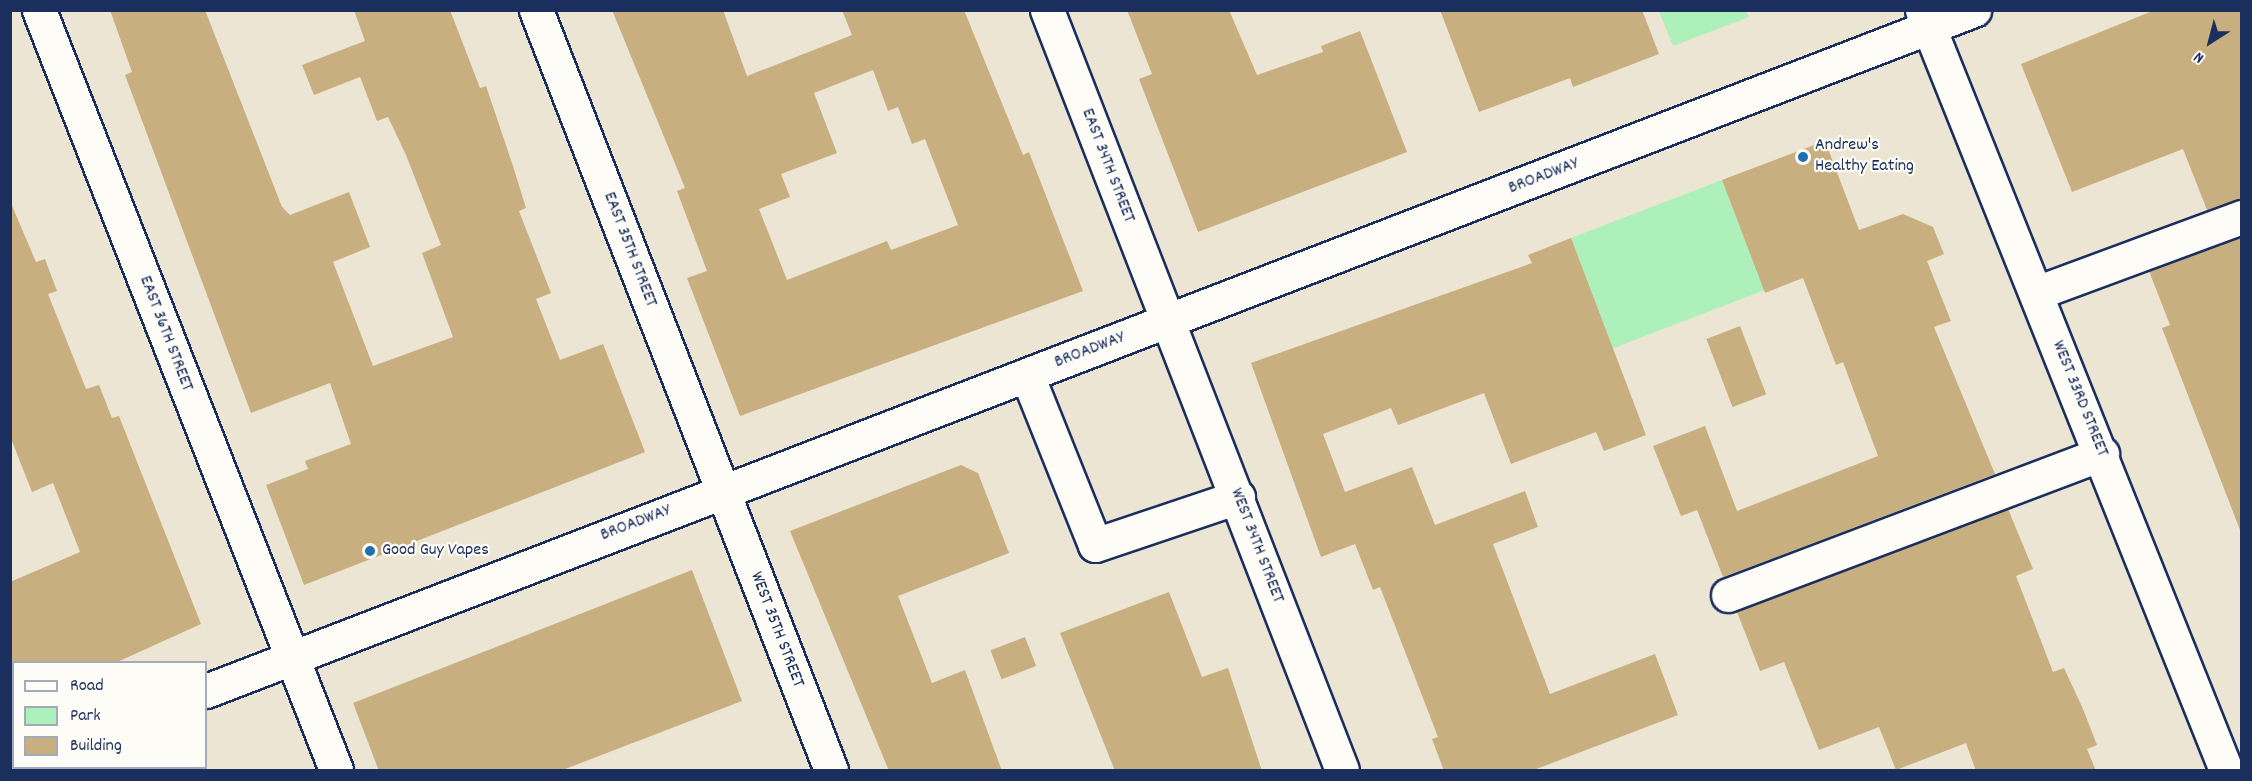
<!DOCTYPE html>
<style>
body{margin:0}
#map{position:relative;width:2252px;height:781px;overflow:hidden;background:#ede5d3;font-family:Dekko,sans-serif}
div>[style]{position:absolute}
.green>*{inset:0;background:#adf0ba;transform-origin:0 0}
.building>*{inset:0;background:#c8af7f;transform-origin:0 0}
.roads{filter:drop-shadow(2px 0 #1b2f5e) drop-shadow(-2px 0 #1b2f5e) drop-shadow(0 2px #1b2f5e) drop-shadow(0 -2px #1b2f5e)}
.minor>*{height:33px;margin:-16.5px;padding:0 16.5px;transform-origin:16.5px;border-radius:16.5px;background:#fdfcf7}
.dots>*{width:16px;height:16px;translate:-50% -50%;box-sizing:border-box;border:3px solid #fdfcf7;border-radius:50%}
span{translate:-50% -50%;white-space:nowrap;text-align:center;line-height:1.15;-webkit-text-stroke:4.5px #fdfcf7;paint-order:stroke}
.poi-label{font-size:18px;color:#1b2f5e}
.left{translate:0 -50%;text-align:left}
.street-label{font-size:18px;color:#1b2f5e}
.frame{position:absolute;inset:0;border:12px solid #1b2f5e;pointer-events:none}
.legend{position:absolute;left:12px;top:661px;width:195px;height:108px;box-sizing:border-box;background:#fdfcf7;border:2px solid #a3aaba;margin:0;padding:8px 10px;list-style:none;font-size:18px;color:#1b2f5e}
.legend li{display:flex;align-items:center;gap:12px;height:30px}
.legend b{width:30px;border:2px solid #a3aaba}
.north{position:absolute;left:2180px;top:12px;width:60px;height:60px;-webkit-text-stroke:4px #fdfcf7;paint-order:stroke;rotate:216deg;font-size:16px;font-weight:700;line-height:24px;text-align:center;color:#1b2f5e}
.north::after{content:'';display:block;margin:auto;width:21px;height:27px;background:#1b2f5e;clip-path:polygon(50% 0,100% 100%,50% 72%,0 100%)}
</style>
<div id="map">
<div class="green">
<div style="clip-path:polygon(1659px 11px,1746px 11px,1749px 17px,1673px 46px)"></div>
<div style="left:1722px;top:180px;width:118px;height:162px;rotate:69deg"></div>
</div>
<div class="building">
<div style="clip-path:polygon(110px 10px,205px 10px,282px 207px,290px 215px,349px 192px,370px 247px,333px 262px,373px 366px,453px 337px,422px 253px,441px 245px,406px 155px,388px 117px,377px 121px,360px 77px,314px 95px,302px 65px,365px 41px,354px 10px,450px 10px,480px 88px,486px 86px,512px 163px,526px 208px,519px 211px,551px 293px,536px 299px,560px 360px,603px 344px,645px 452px,304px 585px,266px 485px,308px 469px,305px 461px,351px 444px,330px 383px,251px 413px,125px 75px,132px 72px)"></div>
<div style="clip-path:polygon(evenodd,612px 10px,723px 10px,747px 76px,852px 35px,842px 10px,964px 10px,1023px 155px,1029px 152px,1083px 291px,740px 416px,687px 278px,707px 271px,677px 191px,685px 188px,612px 10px,873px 70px,888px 111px,898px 107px,912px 144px,925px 139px,958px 225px,891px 250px,887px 241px,787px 280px,759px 209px,790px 197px,781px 174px,837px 153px,814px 93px,873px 70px)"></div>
<div style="clip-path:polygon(1127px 10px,1229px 10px,1257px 75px,1323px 52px,1321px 46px,1360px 31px,1407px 152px,1198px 232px,1139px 79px,1152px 74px)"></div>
<div style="clip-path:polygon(1440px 10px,1642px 10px,1659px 54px,1573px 87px,1570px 78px,1479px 112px)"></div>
<div style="clip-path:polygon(2155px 10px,2241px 10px,2241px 199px,2207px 210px,2183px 149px,2072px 192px,2021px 64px)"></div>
<div style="clip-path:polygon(1825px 141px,1859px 230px,1903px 214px,1933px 227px,1944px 254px,1927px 261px,1951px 321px,1934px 327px,1995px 474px,1723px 577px,1697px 510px,1681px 516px,1653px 446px,1705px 426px,1737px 511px,1878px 456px,1843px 362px,1836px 365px,1803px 278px,1765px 293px,1722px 180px)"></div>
<div style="clip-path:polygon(10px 201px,36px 262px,45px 259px,57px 291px,48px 294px,86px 389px,99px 385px,112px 418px,119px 416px,201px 624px,115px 663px,10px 663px,10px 582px,80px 552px,53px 483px,32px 492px,10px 436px)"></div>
<div style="clip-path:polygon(2241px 237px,2241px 530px,2240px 530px,2162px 328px,2170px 325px,2149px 271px)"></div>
<div style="clip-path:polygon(1571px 238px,1646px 435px,1604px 451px,1596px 432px,1511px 464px,1484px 393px,1398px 425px,1391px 408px,1323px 434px,1345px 492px,1412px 467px,1435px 525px,1525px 491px,1538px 527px,1493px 544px,1550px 694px,1655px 654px,1678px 715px,1531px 771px,1444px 771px,1432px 739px,1438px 737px,1380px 587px,1373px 590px,1355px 544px,1321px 557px,1251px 363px,1532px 263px,1528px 255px)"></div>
<div style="left:1740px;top:326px;width:73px;height:36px;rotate:69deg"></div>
<div style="clip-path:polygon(961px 465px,978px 473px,1009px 553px,898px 596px,932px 683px,965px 670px,1002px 771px,889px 771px,790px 531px)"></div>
<div style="clip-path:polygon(2008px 509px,2033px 569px,2016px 576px,2053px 672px,2064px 668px,2083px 709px,2097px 745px,2087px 749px,2096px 771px,1976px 771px,1966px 743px,1896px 770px,1879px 727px,1819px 750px,1784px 662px,1760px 671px,1737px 612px)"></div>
<div style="clip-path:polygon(692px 570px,742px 701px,560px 771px,379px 771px,353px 703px)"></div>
<div style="clip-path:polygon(1169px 592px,1202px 677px,1228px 668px,1262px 771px,1115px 771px,1060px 633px)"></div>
<div style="left:1025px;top:637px;width:31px;height:37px;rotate:69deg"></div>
</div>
<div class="roads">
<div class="minor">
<div style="left:39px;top:10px;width:816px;rotate:68.65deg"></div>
<div style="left:536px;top:10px;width:815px;rotate:68.79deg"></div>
<div style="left:1047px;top:10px;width:815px;rotate:68.79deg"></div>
<div style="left:1922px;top:10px;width:819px;rotate:68.2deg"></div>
<div style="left:2036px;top:293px;width:220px;rotate:-20.3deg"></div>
<div style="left:1027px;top:375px;width:183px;rotate:68.2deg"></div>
<div style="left:1095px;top:545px;width:151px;rotate:-18.6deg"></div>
<div style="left:1728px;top:595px;width:400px;rotate:-20.7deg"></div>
<div style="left:206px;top:691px;width:1895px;rotate:-21.07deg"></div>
<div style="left:10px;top:766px;width:4px;rotate:-14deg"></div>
</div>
</div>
<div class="dots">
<div style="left:1803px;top:157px;background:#1f6fb2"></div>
<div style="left:370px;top:551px;background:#1f6fb2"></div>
</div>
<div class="poi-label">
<span class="left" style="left:1815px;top:157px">Andrew's<br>Healthy Eating</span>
<span class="left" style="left:382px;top:551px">Good Guy Vapes</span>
</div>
<div class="street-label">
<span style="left:1107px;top:166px;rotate:69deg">EAST 34TH STREET</span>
<span style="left:1544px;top:177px;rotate:-21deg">BROADWAY</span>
<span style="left:629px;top:250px;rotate:69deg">EAST 35TH STREET</span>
<span style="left:165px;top:334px;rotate:69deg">EAST 36TH STREET</span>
<span style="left:1090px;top:351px;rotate:-21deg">BROADWAY</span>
<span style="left:2079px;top:399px;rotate:68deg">WEST 33RD STREET</span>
<span style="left:636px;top:524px;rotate:-21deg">BROADWAY</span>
<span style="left:1256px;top:546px;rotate:69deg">WEST 34TH STREET</span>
<span style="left:776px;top:630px;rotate:69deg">WEST 35TH STREET</span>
</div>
<div class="frame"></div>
<ul class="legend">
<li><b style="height:8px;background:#fdfcf7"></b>Road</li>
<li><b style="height:16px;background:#adf0ba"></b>Park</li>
<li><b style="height:16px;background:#c8af7f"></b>Building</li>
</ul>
<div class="north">N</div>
</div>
